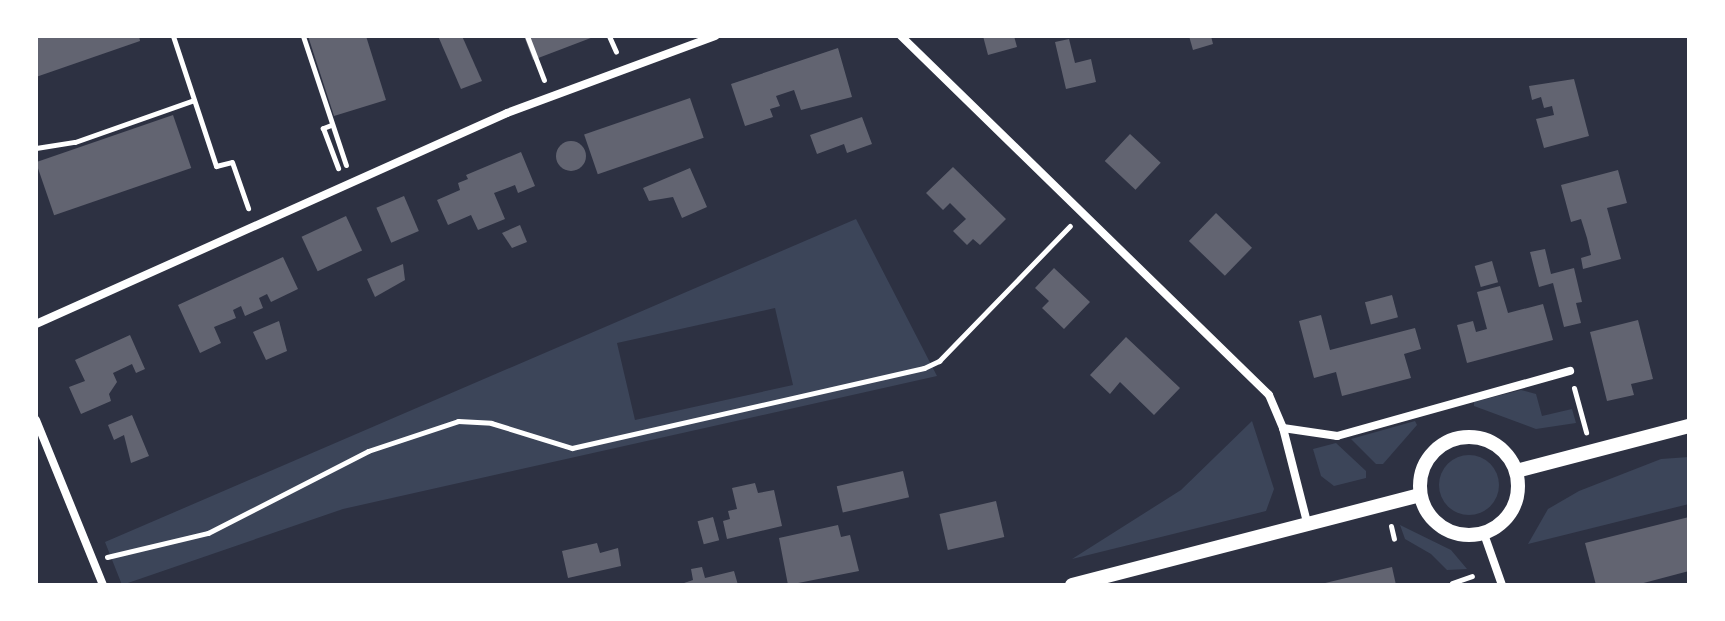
<!DOCTYPE html>
<style>
body{margin:0}
#map{position:relative;width:1725px;height:621px;overflow:hidden;background:#2d3142;font-family:"Alegreya Sans",sans-serif}
div>[style]{position:absolute}
.green>*{inset:0;background:#3c4559}
.round{border-radius:50%}
.building>*{inset:0;background:#626471;transform-origin:0 0}
.path>*{height:5px;margin:-2.5px;padding:0 2.5px;transform-origin:2.5px;border-radius:2.5px;background:#fff}
.minor>*{height:8px;margin:-4px;padding:0 4px;transform-origin:4px;border-radius:4px;background:#fff}
.tertiary>*{height:14px;margin:-7px;padding:0 7px;transform-origin:7px;border-radius:7px;background:#fff}
.tertiary>.ring{margin:-7px;padding:0;box-sizing:content-box;background:none;border:14px solid #fff;border-radius:50%}
span{translate:-50% -50%;white-space:nowrap;text-align:center;line-height:1.15;-webkit-text-stroke:7px #fff;paint-order:stroke}
.frame{position:absolute;inset:0;border:38px solid #fff;pointer-events:none}
</style>
<div id="map">
<div class="green">
<div style="clip-path:polygon(evenodd,856px 219px,937px 376px,343px 509px,122px 585px,105px 542px,856px 219px,775px 308px,793px 385px,635px 420px,617px 343px,775px 308px)"></div>
<div style="clip-path:polygon(1521px 390px,1536px 394px,1542px 416px,1572px 409px,1576px 423px,1536px 429px,1474px 406px,1474px 402px)"></div>
<div style="clip-path:polygon(1252px 421px,1274px 489px,1266px 511px,1072px 559px,1181px 490px)"></div>
<div style="clip-path:polygon(1415px 421px,1417px 425px,1383px 464px,1376px 464px,1351px 439px)"></div>
<div style="clip-path:polygon(1336px 443px,1366px 471px,1366px 478px,1334px 486px,1321px 476px,1313px 449px)"></div>
<div class="round" style="left:1439px;top:455px;width:60px;height:60px"></div>
<div style="clip-path:polygon(1689px 457px,1689px 504px,1528px 544px,1548px 509px,1579px 491px,1661px 459px)"></div>
<div style="clip-path:polygon(1400px 525px,1451px 550px,1467px 569px,1447px 570px,1431px 554px,1405px 539px)"></div>
</div>
<div class="building">
<div style="clip-path:polygon(36px 36px,139px 36px,140px 41px,36px 77px)"></div>
<div style="clip-path:polygon(308px 36px,366px 36px,386px 100px,334px 116px)"></div>
<div style="clip-path:polygon(438px 36px,462px 36px,482px 81px,461px 89px)"></div>
<div style="clip-path:polygon(524px 36px,596px 36px,533px 60px)"></div>
<div style="clip-path:polygon(983px 36px,1014px 36px,1017px 47px,988px 55px)"></div>
<div style="clip-path:polygon(1189px 36px,1211px 36px,1213px 44px,1193px 50px)"></div>
<div style="clip-path:polygon(1069px 39px,1075px 63px,1091px 59px,1096px 82px,1066px 89px,1055px 42px)"></div>
<div style="clip-path:polygon(838px 48px,852px 97px,801px 110px,794px 90px,776px 96px,780px 106px,770px 109px,773px 117px,745px 126px,731px 84px)"></div>
<div style="clip-path:polygon(1574px 79px,1589px 136px,1544px 148px,1536px 119px,1554px 115px,1552px 106px,1544px 108px,1541px 97px,1532px 100px,1529px 86px)"></div>
<div style="left:690px;top:98px;width:42px;height:112px;rotate:71deg"></div>
<div style="left:173px;top:115px;width:56px;height:145px;rotate:71deg"></div>
<div style="clip-path:polygon(862px 117px,872px 144px,847px 153px,844px 144px,817px 154px,810px 135px)"></div>
<div style="left:1130px;top:134px;width:42px;height:37px;rotate:43deg"></div>
<div class="round" style="left:556px;top:141px;width:30px;height:30px"></div>
<div style="clip-path:polygon(521px 152px,535px 186px,518px 193px,515px 185px,494px 193px,505px 219px,478px 230px,471px 215px,448px 225px,437px 200px,460px 190px,458px 183px,468px 179px,466px 175px)"></div>
<div style="clip-path:polygon(953px 167px,1006px 219px,980px 245px,973px 239px,967px 245px,953px 231px,966px 219px,950px 203px,943px 210px,926px 193px)"></div>
<div style="clip-path:polygon(690px 168px,707px 207px,682px 218px,673px 197px,649px 201px,643px 188px)"></div>
<div style="clip-path:polygon(1618px 170px,1627px 203px,1607px 208px,1621px 259px,1583px 269px,1581px 258px,1591px 255px,1587px 238px,1581px 219px,1571px 222px,1561px 185px)"></div>
<div style="left:404px;top:196px;width:38px;height:30px;rotate:67deg"></div>
<div style="left:1216px;top:213px;width:50px;height:39px;rotate:44deg"></div>
<div style="left:346px;top:216px;width:38px;height:49px;rotate:65deg"></div>
<div style="clip-path:polygon(520px 225px,527px 242px,512px 248px,502px 233px)"></div>
<div style="clip-path:polygon(1545px 249px,1551px 274px,1574px 268px,1582px 302px,1576px 303px,1581px 323px,1564px 327px,1553px 283px,1539px 287px,1530px 252px)"></div>
<div style="clip-path:polygon(283px 257px,298px 289px,271px 302px,267px 294px,259px 298px,263px 308px,245px 316px,241px 306px,233px 310px,236px 318px,214px 327px,221px 343px,200px 353px,178px 305px)"></div>
<div style="left:1492px;top:261px;width:22px;height:18px;rotate:74deg"></div>
<div style="clip-path:polygon(403px 264px,405px 280px,375px 297px,367px 279px)"></div>
<div style="clip-path:polygon(1054px 268px,1090px 302px,1064px 329px,1042px 308px,1049px 301px,1035px 288px)"></div>
<div style="clip-path:polygon(1500px 286px,1508px 313px,1543px 304px,1553px 340px,1467px 363px,1457px 325px,1473px 321px,1476px 332px,1487px 329px,1477px 292px)"></div>
<div style="left:1392px;top:295px;width:23px;height:28px;rotate:75deg"></div>
<div style="clip-path:polygon(1321px 315px,1330px 350px,1415px 328px,1421px 349px,1404px 354px,1411px 378px,1342px 396px,1336px 372px,1314px 378px,1299px 321px)"></div>
<div style="clip-path:polygon(1638px 320px,1653px 379px,1631px 384px,1634px 395px,1607px 401px,1590px 332px)"></div>
<div style="clip-path:polygon(279px 321px,287px 351px,266px 360px,253px 332px)"></div>
<div style="clip-path:polygon(130px 335px,145px 369px,136px 373px,132px 364px,113px 373px,117px 382px,109px 394px,111px 401px,81px 414px,69px 387px,85px 381px,75px 360px)"></div>
<div style="clip-path:polygon(1126px 337px,1180px 388px,1154px 415px,1120px 382px,1110px 394px,1090px 375px)"></div>
<div style="clip-path:polygon(132px 415px,149px 456px,131px 463px,124px 435px,114px 440px,108px 425px)"></div>
<div style="left:903px;top:471px;width:27px;height:68px;rotate:77deg"></div>
<div style="clip-path:polygon(755px 483px,758px 493px,774px 490px,782px 526px,727px 539px,723px 521px,730px 519px,728px 511px,737px 509px,732px 488px)"></div>
<div style="left:996px;top:501px;width:37px;height:58px;rotate:77deg"></div>
<div style="left:713px;top:517px;width:24px;height:16px;rotate:75deg"></div>
<div style="clip-path:polygon(1689px 517px,1689px 571px,1636px 585px,1596px 585px,1585px 543px)"></div>
<div style="clip-path:polygon(838px 525px,841px 537px,850px 535px,859px 571px,788px 585px,779px 538px)"></div>
<div style="clip-path:polygon(597px 543px,600px 553px,618px 548px,621px 566px,568px 578px,562px 551px)"></div>
<div style="clip-path:polygon(702px 567px,705px 578px,734px 571px,738px 585px,678px 585px,693px 580px,691px 569px)"></div>
<div style="clip-path:polygon(1392px 567px,1396px 585px,1322px 585px,1321px 584px)"></div>
</div>
<div class="path">
<div style="left:173px;top:36px;width:137px;rotate:71.7deg"></div>
<div style="left:216px;top:166px;width:16px;rotate:-14deg"></div>
<div style="left:232px;top:162px;width:49px;rotate:70.8deg"></div>
<div style="left:303px;top:36px;width:136px;rotate:71.6deg"></div>
<div style="left:527px;top:36px;width:47px;rotate:68.9deg"></div>
<div style="left:609px;top:36px;width:17px;rotate:66deg"></div>
<div style="left:331px;top:125px;width:9px;rotate:159deg"></div>
<div style="left:323px;top:128px;width:43px;rotate:69.4deg"></div>
<div style="left:36px;top:148px;width:39px;rotate:-9deg"></div>
<div style="left:75px;top:142px;width:126px;rotate:-19.4deg"></div>
<div style="left:1574px;top:388px;width:46px;rotate:74.7deg"></div>
<div style="left:1391px;top:526px;width:13px;rotate:77deg"></div>
<div style="left:107px;top:557px;width:104px;rotate:-13.4deg"></div>
<div style="left:208px;top:533px;width:180px;rotate:-27.1deg"></div>
<div style="left:368px;top:451px;width:95px;rotate:-18.4deg"></div>
<div style="left:458px;top:421px;width:33px;rotate:3deg"></div>
<div style="left:491px;top:423px;width:85px;rotate:17.2deg"></div>
<div style="left:572px;top:448px;width:361px;rotate:-12.8deg"></div>
<div style="left:924px;top:368px;width:17px;rotate:-25deg"></div>
<div style="left:939px;top:361px;width:188px;rotate:-45.9deg"></div>
<div style="left:1452px;top:583px;width:21px;rotate:-19deg"></div>
</div>
<div class="minor">
<div style="left:901px;top:36px;width:514px;rotate:44.29deg"></div>
<div style="left:1269px;top:395px;width:36px;rotate:67deg"></div>
<div style="left:1283px;top:428px;width:101px;rotate:75.7deg"></div>
<div style="left:36px;top:324px;width:516px;rotate:-24.13deg"></div>
<div style="left:507px;top:113px;width:222px;rotate:-20.3deg"></div>
<div style="left:36px;top:420px;width:178px;rotate:67.9deg"></div>
<div style="left:1283px;top:428px;width:55px;rotate:8.4deg"></div>
<div style="left:1337px;top:436px;width:242px;rotate:-15.6deg"></div>
<div style="left:1484px;top:534px;width:54px;rotate:70.6deg"></div>
</div>
<div class="tertiary">
<div class="ring" style="left:1420px;top:437px;width:84px;height:84px"></div>
<div style="left:1516px;top:471px;width:179px;rotate:-14.6deg"></div>
<div style="left:1072px;top:585px;width:359px;rotate:-14.5deg"></div>
</div>
<div class="frame"></div>
</div>
